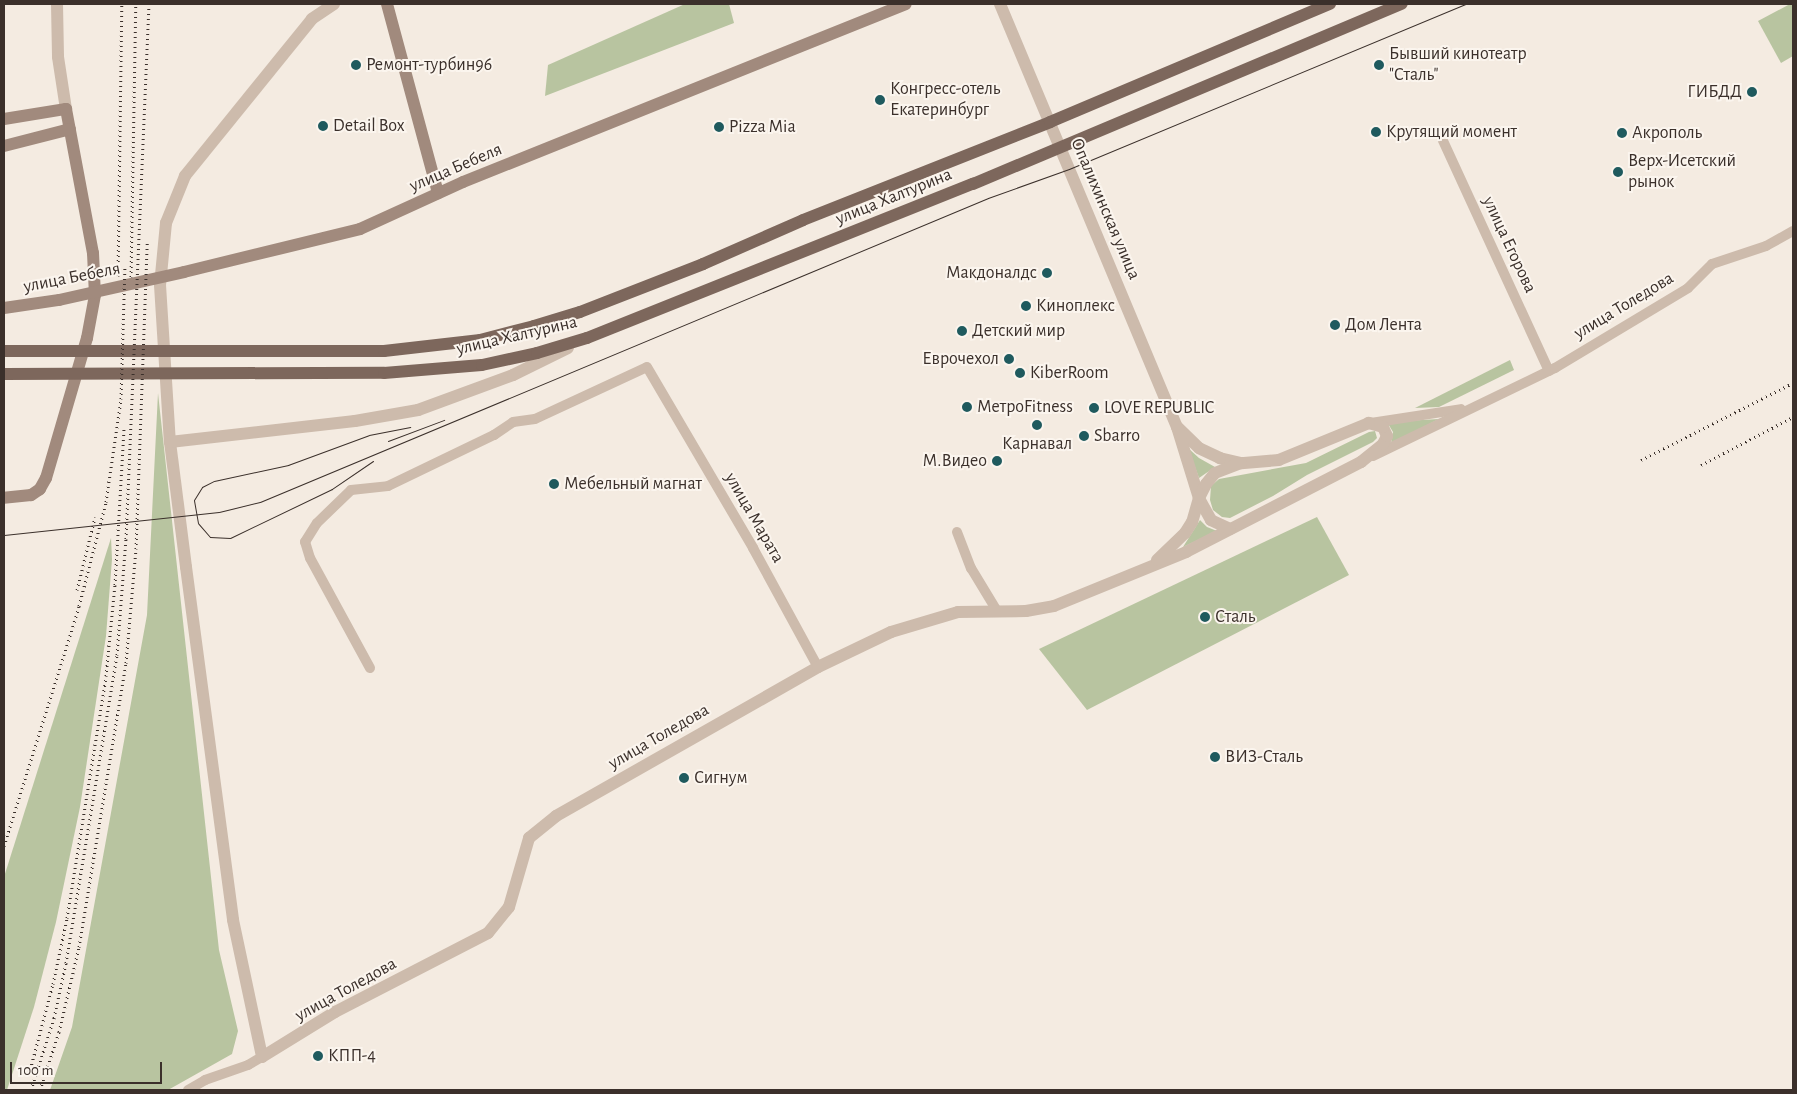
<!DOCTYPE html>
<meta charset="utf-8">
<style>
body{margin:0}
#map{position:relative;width:1797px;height:1094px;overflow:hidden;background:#f4ebe1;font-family:"Alegreya Sans",sans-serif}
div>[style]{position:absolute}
.green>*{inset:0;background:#b8c4a0}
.minor>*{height:10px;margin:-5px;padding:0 5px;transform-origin:5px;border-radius:5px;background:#cdbbac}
.tertiary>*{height:12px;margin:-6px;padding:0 6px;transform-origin:6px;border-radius:6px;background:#cdbbac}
.secondary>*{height:12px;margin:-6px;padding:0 6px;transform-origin:6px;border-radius:6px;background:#a18a7d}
.primary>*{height:12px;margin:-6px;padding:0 6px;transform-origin:6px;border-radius:6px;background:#7d675c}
.tram>*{height:1px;margin:-0.5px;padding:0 0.5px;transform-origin:0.5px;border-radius:0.5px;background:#3b302b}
.rail>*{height:3px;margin-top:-1.5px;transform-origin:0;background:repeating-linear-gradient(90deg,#3b302b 0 1px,transparent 0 5px)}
.dots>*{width:14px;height:14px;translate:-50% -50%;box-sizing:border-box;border:2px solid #fbf5ee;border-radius:50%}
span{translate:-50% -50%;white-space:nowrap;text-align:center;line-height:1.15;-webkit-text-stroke:4px #fbf5ee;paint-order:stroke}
.poi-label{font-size:18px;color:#3b302b}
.left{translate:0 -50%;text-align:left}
.right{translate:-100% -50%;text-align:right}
.street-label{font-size:18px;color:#3b302b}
.frame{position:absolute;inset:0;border:5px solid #3b302b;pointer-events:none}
.scale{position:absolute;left:10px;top:1062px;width:152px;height:22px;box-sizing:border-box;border:2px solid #3b302b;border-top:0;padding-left:6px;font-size:15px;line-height:18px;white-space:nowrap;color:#3b302b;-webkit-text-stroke:4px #fbf5ee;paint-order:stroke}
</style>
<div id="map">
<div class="green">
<div style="clip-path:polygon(685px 4px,729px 4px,734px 23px,545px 96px,548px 65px)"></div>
<div style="clip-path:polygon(1790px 4px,1793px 4px,1793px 56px,1781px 63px,1758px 21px)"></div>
<div style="clip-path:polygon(1510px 360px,1514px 370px,1439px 407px,1415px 408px)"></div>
<div style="clip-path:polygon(158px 393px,219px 950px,238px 1031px,232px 1054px,168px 1090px,50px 1090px,72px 1027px,147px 615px)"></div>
<div style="clip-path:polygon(1439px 419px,1391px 444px,1393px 432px,1387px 422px)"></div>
<div style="clip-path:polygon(1375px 431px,1377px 438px,1373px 442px,1307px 475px,1273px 496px,1230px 518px,1222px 517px,1213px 510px,1210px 500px,1211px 486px,1219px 479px,1306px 463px,1369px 432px)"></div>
<div style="clip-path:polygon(1188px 448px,1199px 458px,1215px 467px,1199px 478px)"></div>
<div style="clip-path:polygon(1317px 517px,1349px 575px,1087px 710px,1039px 649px)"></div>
<div style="clip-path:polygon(1200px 520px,1207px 527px,1217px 531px,1183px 547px)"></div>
<div style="clip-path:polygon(111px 538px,112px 559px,106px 636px,80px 807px,56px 922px,34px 1007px,7px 1090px,4px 1090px,4px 877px)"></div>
</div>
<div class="minor">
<div style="left:1439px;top:132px;width:263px;rotate:65.3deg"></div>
<div style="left:1371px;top:423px;width:91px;rotate:-8.8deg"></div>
<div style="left:1373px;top:456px;width:202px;rotate:-25.8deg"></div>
<div style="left:1555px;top:368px;width:155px;rotate:-31deg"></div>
<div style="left:1688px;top:288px;width:34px;rotate:-45deg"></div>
<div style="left:1712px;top:264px;width:57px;rotate:-18.4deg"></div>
<div style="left:1766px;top:246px;width:31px;rotate:-29deg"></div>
<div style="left:957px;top:532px;width:39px;rotate:69deg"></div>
<div style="left:971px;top:568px;width:50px;rotate:58.8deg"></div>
<div style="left:370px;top:668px;width:125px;rotate:-118.6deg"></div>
<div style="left:310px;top:558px;width:17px;rotate:-107deg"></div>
<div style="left:305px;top:542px;width:22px;rotate:-58deg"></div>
<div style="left:317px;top:523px;width:47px;rotate:-44.1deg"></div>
<div style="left:351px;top:490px;width:37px;rotate:-6deg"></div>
<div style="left:388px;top:486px;width:118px;rotate:-25.7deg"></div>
<div style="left:494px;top:435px;width:23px;rotate:-34deg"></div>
<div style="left:513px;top:422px;width:22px;rotate:-8deg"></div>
<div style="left:535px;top:419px;width:123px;rotate:-24.9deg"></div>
<div style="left:647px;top:367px;width:210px;rotate:59.6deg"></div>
<div style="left:753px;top:548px;width:136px;rotate:61.4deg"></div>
<div style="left:188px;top:1090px;width:20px;rotate:-30deg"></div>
<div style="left:205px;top:1080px;width:46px;rotate:-19.2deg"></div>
<div style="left:248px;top:1065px;width:16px;rotate:-30deg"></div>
</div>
<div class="tertiary">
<div style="left:57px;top:4px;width:53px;rotate:88.9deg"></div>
<div style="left:58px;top:57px;width:53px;rotate:81.3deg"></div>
<div style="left:334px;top:4px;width:27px;rotate:146deg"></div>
<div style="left:312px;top:19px;width:202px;rotate:129deg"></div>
<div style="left:185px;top:176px;width:51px;rotate:112deg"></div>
<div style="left:166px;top:223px;width:62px;rotate:95.5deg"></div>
<div style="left:160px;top:285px;width:157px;rotate:86.4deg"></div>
<div style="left:170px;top:442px;width:126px;rotate:82.7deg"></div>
<div style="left:186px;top:567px;width:356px;rotate:82.4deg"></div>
<div style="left:233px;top:920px;width:140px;rotate:78deg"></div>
<div style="left:262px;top:1057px;width:86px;rotate:-31.7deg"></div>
<div style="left:335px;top:1012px;width:172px;rotate:-27.3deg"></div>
<div style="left:488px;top:933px;width:33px;rotate:-51deg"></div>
<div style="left:509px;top:907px;width:72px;rotate:-73.8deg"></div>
<div style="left:529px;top:838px;width:35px;rotate:-39deg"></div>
<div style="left:556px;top:816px;width:301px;rotate:-29.6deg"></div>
<div style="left:818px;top:667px;width:81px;rotate:-25.6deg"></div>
<div style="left:891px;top:632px;width:70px;rotate:-16.6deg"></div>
<div style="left:958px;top:612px;width:68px;rotate:-0.8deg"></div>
<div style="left:1026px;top:611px;width:28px;rotate:-10deg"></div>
<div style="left:1054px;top:606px;width:143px;rotate:-22.2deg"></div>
<div style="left:1186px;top:552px;width:197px;rotate:-27.2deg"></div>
<div style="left:1361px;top:462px;width:28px;rotate:-39deg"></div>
<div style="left:1383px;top:444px;width:9px;rotate:-63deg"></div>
<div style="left:1387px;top:436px;width:10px;rotate:-114deg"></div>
<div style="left:1383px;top:427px;width:15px;rotate:-164deg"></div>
<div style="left:1369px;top:423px;width:97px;rotate:157.7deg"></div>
<div style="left:1279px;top:460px;width:38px;rotate:175deg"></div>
<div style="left:1241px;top:463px;width:22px;rotate:-167deg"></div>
<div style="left:1220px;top:458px;width:23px;rotate:-155deg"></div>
<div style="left:1199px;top:448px;width:30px;rotate:-136deg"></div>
<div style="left:1000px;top:4px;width:459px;rotate:67.3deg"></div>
<div style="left:1177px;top:427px;width:74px;rotate:72.8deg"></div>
<div style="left:1199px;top:498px;width:25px;rotate:106deg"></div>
<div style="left:1192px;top:522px;width:13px;rotate:122deg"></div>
<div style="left:1185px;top:533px;width:39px;rotate:136deg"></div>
<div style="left:170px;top:442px;width:186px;rotate:-6.5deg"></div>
<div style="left:355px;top:421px;width:64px;rotate:-9.9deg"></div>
<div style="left:418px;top:410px;width:101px;rotate:-20.2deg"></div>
<div style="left:513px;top:375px;width:61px;rotate:-26.1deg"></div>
<div style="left:1230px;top:529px;width:21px;rotate:-155deg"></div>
<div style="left:1211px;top:520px;width:25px;rotate:-119deg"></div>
<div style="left:1199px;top:498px;width:16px;rotate:-63deg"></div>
<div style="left:1206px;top:484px;width:14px;rotate:-51deg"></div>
<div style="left:1215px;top:473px;width:28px;rotate:-21deg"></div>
</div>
<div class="secondary">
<div style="left:387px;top:4px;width:196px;rotate:74.9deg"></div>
<div style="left:4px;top:119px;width:63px;rotate:-9.2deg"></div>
<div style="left:66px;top:109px;width:147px;rotate:79.4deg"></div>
<div style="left:93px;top:253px;width:42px;rotate:87.3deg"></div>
<div style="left:95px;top:295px;width:44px;rotate:100.5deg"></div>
<div style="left:87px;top:338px;width:146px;rotate:106.3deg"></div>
<div style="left:46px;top:478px;width:13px;rotate:119deg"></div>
<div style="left:40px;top:489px;width:11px;rotate:146deg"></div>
<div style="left:31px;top:495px;width:27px;rotate:174deg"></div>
<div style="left:4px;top:146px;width:68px;rotate:-14.4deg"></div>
<div style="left:4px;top:308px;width:56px;rotate:-8.3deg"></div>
<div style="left:59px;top:300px;width:128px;rotate:-12.6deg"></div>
<div style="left:184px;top:272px;width:181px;rotate:-13.7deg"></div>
<div style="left:360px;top:229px;width:113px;rotate:-24.5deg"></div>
<div style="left:463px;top:182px;width:477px;rotate:-21.9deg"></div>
</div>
<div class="primary">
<div style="left:4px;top:351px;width:380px"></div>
<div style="left:384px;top:351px;width:97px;rotate:-6.5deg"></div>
<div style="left:480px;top:340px;width:56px;rotate:-14.5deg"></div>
<div style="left:534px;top:326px;width:48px;rotate:-16.9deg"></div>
<div style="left:580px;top:312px;width:132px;rotate:-21.3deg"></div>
<div style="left:703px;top:264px;width:109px;rotate:-23.7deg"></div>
<div style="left:803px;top:220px;width:266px;rotate:-21.6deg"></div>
<div style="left:1050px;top:122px;width:304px;rotate:-22.9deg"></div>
<div style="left:4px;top:374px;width:380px;rotate:-0.2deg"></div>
<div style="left:384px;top:373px;width:98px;rotate:-4.7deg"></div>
<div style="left:482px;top:365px;width:56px;rotate:-12.3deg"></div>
<div style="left:537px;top:353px;width:52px;rotate:-16.7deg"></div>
<div style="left:587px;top:338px;width:416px;rotate:-21.8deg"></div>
<div style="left:973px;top:184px;width:465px;rotate:-22.8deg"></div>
</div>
<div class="tram">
<div style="left:388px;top:441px;width:60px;rotate:-20.6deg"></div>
<div style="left:373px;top:461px;width:50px;rotate:145.7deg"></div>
<div style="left:332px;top:489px;width:113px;rotate:154.3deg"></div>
<div style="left:230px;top:538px;width:20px;rotate:-177deg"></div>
<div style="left:210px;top:537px;width:18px;rotate:-131deg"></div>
<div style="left:198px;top:523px;width:23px;rotate:-100deg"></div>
<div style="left:194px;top:500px;width:15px;rotate:-58deg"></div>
<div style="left:202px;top:487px;width:13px;rotate:-27deg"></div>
<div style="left:214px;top:481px;width:76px;rotate:-12.2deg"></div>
<div style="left:288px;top:465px;width:86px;rotate:-20.3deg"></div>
<div style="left:369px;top:435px;width:42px;rotate:-11deg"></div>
<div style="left:4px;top:535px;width:216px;rotate:-6.1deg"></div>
<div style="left:219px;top:512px;width:42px;rotate:-13.7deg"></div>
<div style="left:260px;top:502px;width:789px;rotate:-22.66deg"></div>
<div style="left:988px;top:198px;width:86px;rotate:-19.7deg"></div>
<div style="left:1069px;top:169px;width:430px;rotate:-22.6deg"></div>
</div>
<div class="rail">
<div style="left:118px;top:276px;width:272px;rotate:-89.2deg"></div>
<div style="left:131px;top:277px;width:273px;rotate:-89deg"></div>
<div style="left:1641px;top:460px;width:170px;rotate:-26.9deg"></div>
<div style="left:1701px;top:465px;width:104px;rotate:-27.6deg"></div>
<div style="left:77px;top:590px;width:75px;rotate:-76.1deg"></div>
<div style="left:4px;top:846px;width:251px;rotate:-72.6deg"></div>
<div style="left:79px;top:606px;width:107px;rotate:-75.4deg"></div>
<div style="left:106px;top:502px;width:104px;rotate:-81.7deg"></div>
<div style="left:121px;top:399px;width:133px;rotate:-88.3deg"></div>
<div style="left:29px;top:1074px;width:93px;rotate:-75.1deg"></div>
<div style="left:53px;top:984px;width:67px;rotate:-78deg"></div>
<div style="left:67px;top:918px;width:245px;rotate:-80.8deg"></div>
<div style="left:106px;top:676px;width:91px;rotate:-84.4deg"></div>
<div style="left:115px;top:585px;width:158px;rotate:-86.7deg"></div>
<div style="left:31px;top:1090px;width:76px;rotate:-72.3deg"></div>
<div style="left:54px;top:1018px;width:56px;rotate:-77.7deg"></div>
<div style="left:66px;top:963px;width:312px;rotate:-80.6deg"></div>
<div style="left:117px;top:655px;width:116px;rotate:-85.6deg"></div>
<div style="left:126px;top:539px;width:535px;rotate:-87.54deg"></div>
<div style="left:40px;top:1090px;width:61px;rotate:-71.9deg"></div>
<div style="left:59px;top:1032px;width:87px;rotate:-76.8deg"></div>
<div style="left:79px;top:947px;width:288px;rotate:-80.6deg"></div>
<div style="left:126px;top:663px;width:114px;rotate:-85deg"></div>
<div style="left:136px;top:549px;width:306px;rotate:-87.9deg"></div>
</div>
<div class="dots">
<div style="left:356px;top:65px;background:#1f5a5e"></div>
<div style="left:1379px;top:65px;background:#1f5a5e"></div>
<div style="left:1752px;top:92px;background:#1f5a5e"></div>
<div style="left:880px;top:100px;background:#1f5a5e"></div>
<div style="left:323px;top:126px;background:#1f5a5e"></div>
<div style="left:719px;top:127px;background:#1f5a5e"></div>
<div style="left:1376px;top:132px;background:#1f5a5e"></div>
<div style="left:1622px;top:133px;background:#1f5a5e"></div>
<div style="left:1618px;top:172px;background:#1f5a5e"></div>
<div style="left:1047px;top:273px;background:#1f5a5e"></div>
<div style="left:1026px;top:306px;background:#1f5a5e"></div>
<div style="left:1335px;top:325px;background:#1f5a5e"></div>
<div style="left:962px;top:331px;background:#1f5a5e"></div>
<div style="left:1009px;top:359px;background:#1f5a5e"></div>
<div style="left:1020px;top:373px;background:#1f5a5e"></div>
<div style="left:967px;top:407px;background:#1f5a5e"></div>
<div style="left:1094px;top:408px;background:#1f5a5e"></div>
<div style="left:1037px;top:425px;background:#1f5a5e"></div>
<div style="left:1084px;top:436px;background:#1f5a5e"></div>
<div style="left:997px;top:461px;background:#1f5a5e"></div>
<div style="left:554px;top:484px;background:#1f5a5e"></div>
<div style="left:1205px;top:617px;background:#1f5a5e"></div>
<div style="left:1215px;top:757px;background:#1f5a5e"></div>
<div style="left:684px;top:778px;background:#1f5a5e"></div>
<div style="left:318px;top:1056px;background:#1f5a5e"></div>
</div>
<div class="poi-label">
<span class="left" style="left:1389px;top:65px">Бывший кинотеатр<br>"Сталь"</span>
<span class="left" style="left:366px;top:65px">Ремонт-турбин96</span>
<span class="left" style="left:890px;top:100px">Конгресс-отель<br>Екатеринбург</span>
<span class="right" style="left:1742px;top:92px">ГИБДД</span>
<span class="left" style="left:333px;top:126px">Detail Box</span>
<span class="left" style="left:729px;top:127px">Pizza Mia</span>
<span class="left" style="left:1386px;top:132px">Крутящий момент</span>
<span class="left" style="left:1632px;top:133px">Акрополь</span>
<span class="left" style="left:1628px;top:172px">Верх-Исетский<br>рынок</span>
<span class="right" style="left:1037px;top:273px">Макдоналдс</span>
<span class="left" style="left:1036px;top:306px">Киноплекс</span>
<span class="left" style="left:1345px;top:325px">Дом Лента</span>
<span class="left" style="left:972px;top:331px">Детский мир</span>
<span class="right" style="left:999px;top:359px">Еврочехол</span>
<span class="left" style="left:1030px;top:373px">KiberRoom</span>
<span class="left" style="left:977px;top:407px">МетроFitness</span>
<span class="left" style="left:1104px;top:408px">LOVE REPUBLIC</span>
<span class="left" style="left:1094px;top:436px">Sbarro</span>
<span style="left:1037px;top:444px">Карнавал</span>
<span class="right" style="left:987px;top:461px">М.Видео</span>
<span class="left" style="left:564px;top:484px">Мебельный магнат</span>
<span class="left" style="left:1215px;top:617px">Сталь</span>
<span class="left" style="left:1225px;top:757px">ВИЗ-Сталь</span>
<span class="left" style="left:694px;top:778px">Сигнум</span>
<span class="left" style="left:328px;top:1056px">КПП-4</span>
</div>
<div class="street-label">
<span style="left:456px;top:168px;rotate:-23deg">улица Бебеля</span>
<span style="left:894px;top:197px;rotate:-22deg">улица Халтурина</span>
<span style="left:1105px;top:209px;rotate:67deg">Опалихинская улица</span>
<span style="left:1509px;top:245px;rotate:65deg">улица Егорова</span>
<span style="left:72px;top:278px;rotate:-11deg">улица Бебеля</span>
<span style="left:1624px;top:306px;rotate:-31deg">улица Толедова</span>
<span style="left:517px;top:336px;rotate:-13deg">улица Халтурина</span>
<span style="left:754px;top:518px;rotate:60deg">улица Марата</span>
<span style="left:659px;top:737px;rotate:-30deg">улица Толедова</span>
<span style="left:346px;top:990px;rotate:-29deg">улица Толедова</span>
</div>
<div class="frame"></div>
<div class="scale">100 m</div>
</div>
